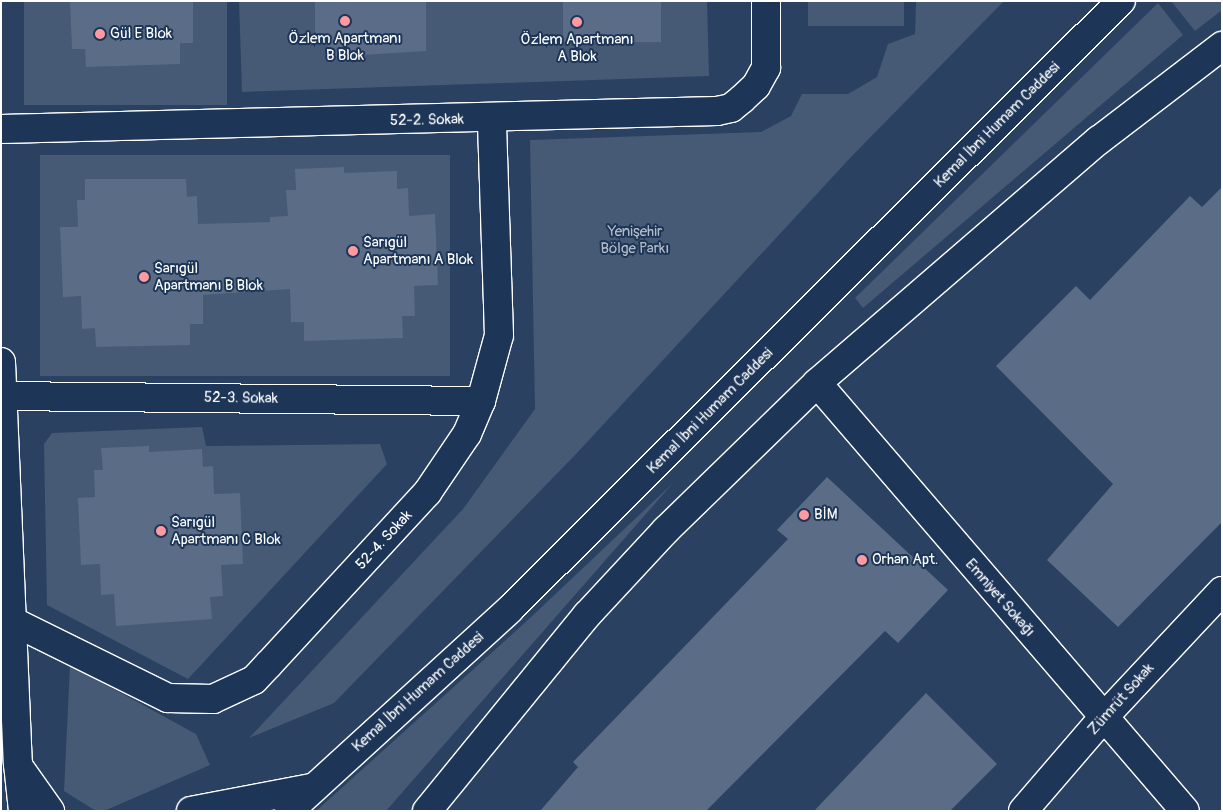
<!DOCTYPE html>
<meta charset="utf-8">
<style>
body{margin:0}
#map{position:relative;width:1223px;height:812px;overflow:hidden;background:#2a4161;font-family:Pangolin,sans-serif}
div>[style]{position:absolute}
.green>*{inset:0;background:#465975;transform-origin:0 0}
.building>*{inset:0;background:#5b6c86;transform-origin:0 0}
.roads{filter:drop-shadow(1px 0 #fff) drop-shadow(-1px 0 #fff) drop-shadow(0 1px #fff) drop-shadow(0 -1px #fff)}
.street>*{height:28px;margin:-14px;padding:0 14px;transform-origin:14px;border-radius:14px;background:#1d3557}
.primary>*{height:28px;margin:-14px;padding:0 14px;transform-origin:14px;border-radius:14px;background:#1d3557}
.dots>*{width:14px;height:14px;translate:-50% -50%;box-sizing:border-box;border:2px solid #1d3557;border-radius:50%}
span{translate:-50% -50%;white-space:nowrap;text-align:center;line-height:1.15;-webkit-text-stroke:4px #1d3557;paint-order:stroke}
.poi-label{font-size:15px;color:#fff}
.left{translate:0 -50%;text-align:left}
.street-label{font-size:15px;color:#fff}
.park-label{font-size:15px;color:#b5bdc8}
.frame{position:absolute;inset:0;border:2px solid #fff;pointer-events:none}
</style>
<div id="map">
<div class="green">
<div style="left:24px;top:1px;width:203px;height:104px"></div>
<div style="clip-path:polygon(239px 1px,707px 1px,709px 76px,242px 92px)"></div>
<div style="left:808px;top:1px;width:96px;height:25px"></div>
<div style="clip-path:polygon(916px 1px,1004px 1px,851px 157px,577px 453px,334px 703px,249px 738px,463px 509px,535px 409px,530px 140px,761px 132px,791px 116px,802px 94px,848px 94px,877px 77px,888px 44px,915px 34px)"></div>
<div style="clip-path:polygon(1171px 1px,1222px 1px,1222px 10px,1195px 31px)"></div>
<div style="clip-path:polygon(1158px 3px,1183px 35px,863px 308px,855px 298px)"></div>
<div style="left:450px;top:155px;width:221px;height:410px;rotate:90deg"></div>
<div style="clip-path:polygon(202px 427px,206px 446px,380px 444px,387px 464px,188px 679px,47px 605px,44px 444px,52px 433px)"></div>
<div style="clip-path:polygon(673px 483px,386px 811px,316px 811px,529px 619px)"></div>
<div style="clip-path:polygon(70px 665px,196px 734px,210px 765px,104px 811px,96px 811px,64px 791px)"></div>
</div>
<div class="building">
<div style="clip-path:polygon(70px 1px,193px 1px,193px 43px,180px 43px,180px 64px,86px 67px,85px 49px,72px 49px)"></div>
<div style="clip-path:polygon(315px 1px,426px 1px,426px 51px,329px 57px,328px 38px,315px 38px)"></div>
<div style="left:563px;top:1px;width:98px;height:41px"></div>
<div style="clip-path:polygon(344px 167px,344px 173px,397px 171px,397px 189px,408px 188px,409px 216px,435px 214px,438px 285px,414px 286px,415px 316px,402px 316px,403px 338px,304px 341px,304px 322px,291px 322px,290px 289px,203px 295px,203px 324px,190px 324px,190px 345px,96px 347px,95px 328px,82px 329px,81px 296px,63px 297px,60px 227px,78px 227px,77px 200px,85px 200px,85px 179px,186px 179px,187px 197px,197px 196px,198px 224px,270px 222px,270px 217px,288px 216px,286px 190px,296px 190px,295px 169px)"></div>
<div style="clip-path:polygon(1222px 187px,1222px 522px,1118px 627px,1047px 560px,1113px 484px,996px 366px,1076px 286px,1090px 300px,1190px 196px,1202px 207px)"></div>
<div style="clip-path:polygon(149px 446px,149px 452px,202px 449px,203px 467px,213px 466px,214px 494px,240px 493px,243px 564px,221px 565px,223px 596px,210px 597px,212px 619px,116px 626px,114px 594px,101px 595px,100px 564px,81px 565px,78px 498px,95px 497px,94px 470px,103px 470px,101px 448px)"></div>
<div style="clip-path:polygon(827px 477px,948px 590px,898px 643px,885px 631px,706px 811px,540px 811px,578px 767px,573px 762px,788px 539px,777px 530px)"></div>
<div style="clip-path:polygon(926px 693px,997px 764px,950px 811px,814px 811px)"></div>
</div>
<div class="roads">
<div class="street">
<div style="left:1px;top:129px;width:716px;rotate:-1.44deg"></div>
<div style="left:717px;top:111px;width:14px;rotate:-12deg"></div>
<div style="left:731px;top:108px;width:14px;rotate:-39deg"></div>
<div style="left:742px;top:99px;width:19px;rotate:-43deg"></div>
<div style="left:756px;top:86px;width:21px;rotate:-61deg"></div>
<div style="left:766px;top:68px;width:67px;rotate:-90deg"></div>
<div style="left:1px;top:362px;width:402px;rotate:87.6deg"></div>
<div style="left:18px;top:764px;width:47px;rotate:83.9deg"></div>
<div style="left:817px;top:383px;width:564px;rotate:49.31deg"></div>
<div style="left:1px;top:396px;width:480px;rotate:0.6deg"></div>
<div style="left:12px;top:621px;width:174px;rotate:26.3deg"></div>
<div style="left:168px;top:698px;width:45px;rotate:1.3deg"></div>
<div style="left:213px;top:699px;width:45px;rotate:-24.9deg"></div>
<div style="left:254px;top:680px;width:22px;rotate:-47deg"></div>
<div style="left:269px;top:664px;width:233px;rotate:-47.3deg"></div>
<div style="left:427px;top:493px;width:71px;rotate:-55.9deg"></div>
<div style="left:467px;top:434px;width:36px;rotate:-67deg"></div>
<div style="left:481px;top:401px;width:68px;rotate:-74.7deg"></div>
<div style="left:499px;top:335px;width:216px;rotate:-91.9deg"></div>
<div style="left:19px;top:767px;width:54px;rotate:54.8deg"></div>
<div style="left:191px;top:811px;width:123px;rotate:-10.8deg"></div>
<div style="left:1023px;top:811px;width:123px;rotate:-49.3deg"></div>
<div style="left:1103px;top:718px;width:174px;rotate:-46.9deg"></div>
</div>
<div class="primary">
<div style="left:289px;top:811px;width:298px;rotate:-42.4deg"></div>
<div style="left:509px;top:610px;width:863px;rotate:-44.86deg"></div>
<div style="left:427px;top:811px;width:253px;rotate:-50.8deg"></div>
<div style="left:587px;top:615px;width:116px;rotate:-47.1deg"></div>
<div style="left:666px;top:530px;width:211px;rotate:-44.2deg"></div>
<div style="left:817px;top:383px;width:372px;rotate:-40.8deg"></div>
<div style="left:1099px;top:140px;width:155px;rotate:-37.4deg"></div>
</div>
</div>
<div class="dots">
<div style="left:345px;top:21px;background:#ff9aa2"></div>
<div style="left:577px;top:22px;background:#ff9aa2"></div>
<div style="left:100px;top:34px;background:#ff9aa2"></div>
<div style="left:353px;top:251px;background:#ff9aa2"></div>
<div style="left:144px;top:277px;background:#ff9aa2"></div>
<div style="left:804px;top:515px;background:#ff9aa2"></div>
<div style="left:161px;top:531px;background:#ff9aa2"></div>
<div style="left:862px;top:560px;background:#ff9aa2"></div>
</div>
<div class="poi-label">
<span class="left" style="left:110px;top:34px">Gül E Blok</span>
<span style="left:345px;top:47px">Özlem Apartmanı<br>B Blok</span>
<span style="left:577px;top:48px">Özlem Apartmanı<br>A Blok</span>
<span class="left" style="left:363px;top:251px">Sarıgül<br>Apartmanı A Blok</span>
<span class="left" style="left:154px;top:277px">Sarıgül<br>Apartmanı B Blok</span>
<span class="left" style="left:814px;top:515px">BİM</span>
<span class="left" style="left:171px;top:531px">Sarıgül<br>Apartmanı C Blok</span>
<span class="left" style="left:872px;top:560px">Orhan Apt.</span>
</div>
<div class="street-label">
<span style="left:427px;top:120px;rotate:-1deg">52-2. Sokak</span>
<span style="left:997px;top:125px;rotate:-45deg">Kemal İbni Humam Caddesi</span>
<span style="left:241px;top:398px;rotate:1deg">52-3. Sokak</span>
<span style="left:710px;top:411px;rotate:-45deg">Kemal İbni Humam Caddesi</span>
<span style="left:384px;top:540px;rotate:-47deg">52-4. Sokak</span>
<span style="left:1000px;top:598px;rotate:49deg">Emniyet Sokağı</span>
<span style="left:418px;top:692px;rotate:-42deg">Kemal İbni Humam Caddesi</span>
<span style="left:1121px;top:699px;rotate:-48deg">Zümrüt Sokak</span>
</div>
<div class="park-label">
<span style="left:635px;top:240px">Yenişehir<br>Bölge Parkı</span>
</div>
<div class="frame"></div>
</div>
